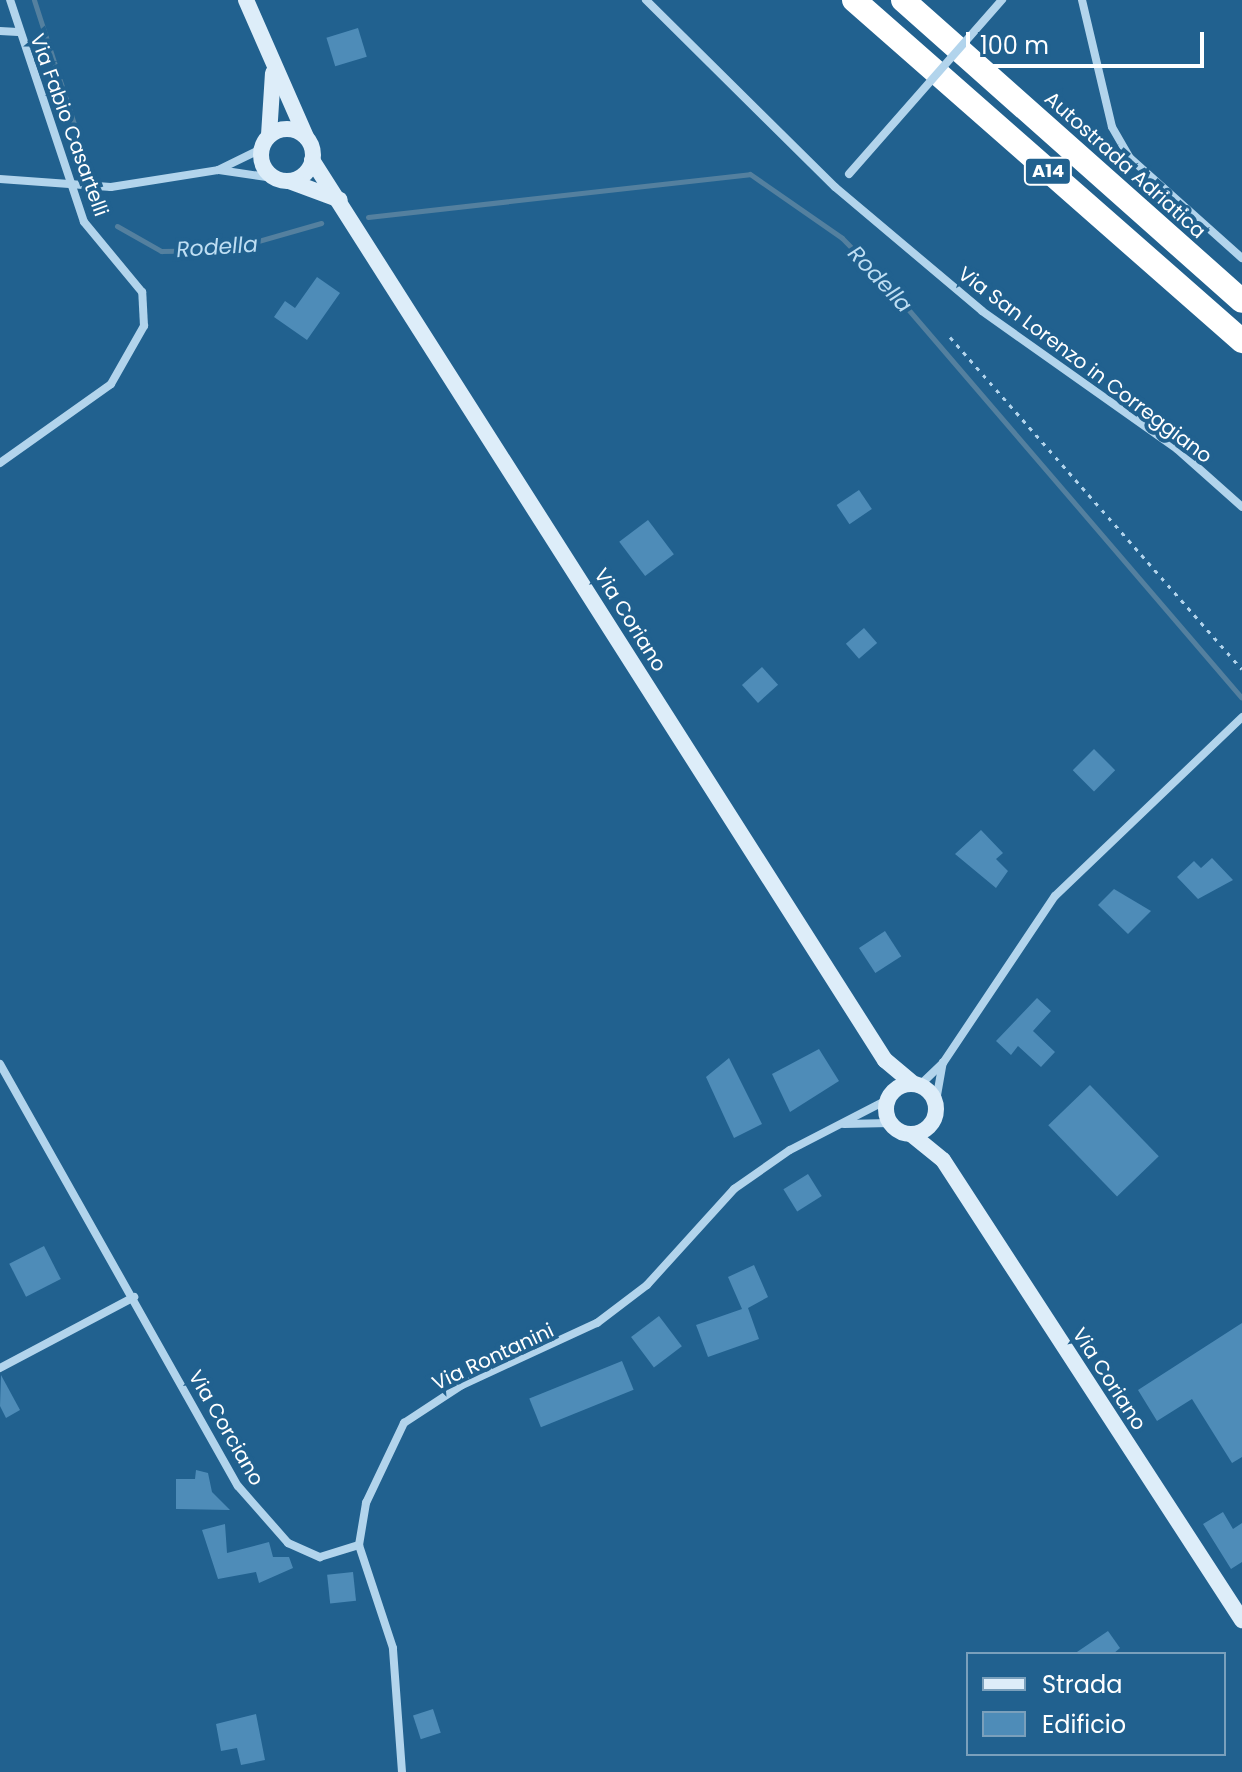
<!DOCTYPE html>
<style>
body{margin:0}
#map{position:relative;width:1242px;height:1772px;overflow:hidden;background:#21618f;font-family:Poppins,sans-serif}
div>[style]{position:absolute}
.stream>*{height:5px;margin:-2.5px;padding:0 2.5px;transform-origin:2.5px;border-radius:2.5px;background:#54809f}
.building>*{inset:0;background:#4e8cb8;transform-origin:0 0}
.path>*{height:3px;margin-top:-1.5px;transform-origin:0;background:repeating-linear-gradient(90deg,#b2d4ec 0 4px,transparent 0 10px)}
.street>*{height:8px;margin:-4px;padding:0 4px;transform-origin:4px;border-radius:4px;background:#b2d4ec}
.secondary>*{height:16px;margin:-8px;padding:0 8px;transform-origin:8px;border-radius:8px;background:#ddedf9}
.secondary>.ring{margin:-8px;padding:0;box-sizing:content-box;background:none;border:16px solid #ddedf9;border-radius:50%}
.highway>*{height:24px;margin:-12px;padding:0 12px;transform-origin:12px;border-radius:12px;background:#fff}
.street-bridge>*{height:8px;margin:-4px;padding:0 4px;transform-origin:4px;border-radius:4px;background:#b2d4ec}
span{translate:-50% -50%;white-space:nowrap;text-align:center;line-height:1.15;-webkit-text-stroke:8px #21618f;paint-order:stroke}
.shield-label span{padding:2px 6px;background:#21618f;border:2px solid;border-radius:6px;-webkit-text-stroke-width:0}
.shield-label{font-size:18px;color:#fff;font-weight:700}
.street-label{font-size:20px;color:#fff}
.water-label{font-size:22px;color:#bedef3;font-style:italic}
.legend{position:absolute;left:966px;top:1652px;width:260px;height:104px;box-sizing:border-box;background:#21618f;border:2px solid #7aa0bc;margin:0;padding:10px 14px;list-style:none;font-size:24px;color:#fff}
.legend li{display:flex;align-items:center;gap:16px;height:40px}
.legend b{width:40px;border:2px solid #7aa0bc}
.scale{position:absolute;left:966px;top:32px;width:238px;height:36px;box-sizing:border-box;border:4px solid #fff;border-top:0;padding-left:10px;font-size:24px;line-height:28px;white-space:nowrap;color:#fff;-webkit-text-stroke:6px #21618f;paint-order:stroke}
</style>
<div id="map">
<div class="stream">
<div style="left:34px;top:0;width:157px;rotate:72.1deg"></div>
<div style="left:368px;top:217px;width:384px;rotate:-6.4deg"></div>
<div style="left:750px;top:174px;width:112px;rotate:34.8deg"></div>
<div style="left:842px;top:238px;width:59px;rotate:45.7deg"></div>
<div style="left:883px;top:280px;width:550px;rotate:49.35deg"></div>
<div style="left:117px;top:226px;width:51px;rotate:29.6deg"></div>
<div style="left:161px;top:251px;width:66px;rotate:-0.9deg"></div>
<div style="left:227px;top:250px;width:98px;rotate:-16deg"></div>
</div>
<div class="building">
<div style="left:358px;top:28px;width:30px;height:33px;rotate:73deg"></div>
<div style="clip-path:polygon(317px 277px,340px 293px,307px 340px,274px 317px,285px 301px,295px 308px)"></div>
<div style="left:859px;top:490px;width:23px;height:27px;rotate:56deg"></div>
<div style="left:648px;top:520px;width:43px;height:36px;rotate:53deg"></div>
<div style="left:864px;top:628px;width:20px;height:24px;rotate:49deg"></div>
<div style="left:762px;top:667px;width:24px;height:27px;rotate:48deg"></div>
<div style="left:1094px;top:749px;width:30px;height:30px;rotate:45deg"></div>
<div style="clip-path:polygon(981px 830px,1003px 853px,996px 859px,1008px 871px,996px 888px,955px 854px)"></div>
<div style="clip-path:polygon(1212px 858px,1233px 880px,1198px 899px,1177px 877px,1194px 861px,1201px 868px)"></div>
<div style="clip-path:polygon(1114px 889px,1151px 911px,1128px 934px,1098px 905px)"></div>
<div style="left:885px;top:931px;width:30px;height:31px;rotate:57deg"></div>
<div style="clip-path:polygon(1037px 998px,1051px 1011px,1033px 1031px,1055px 1052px,1041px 1067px,1018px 1046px,1011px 1055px,996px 1041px)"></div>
<div style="clip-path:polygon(819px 1049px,839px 1081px,790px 1112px,772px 1074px)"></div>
<div style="clip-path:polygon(729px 1058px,762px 1124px,734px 1138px,706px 1077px)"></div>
<div style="left:1090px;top:1085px;width:99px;height:58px;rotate:46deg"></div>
<div style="left:808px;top:1174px;width:26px;height:29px;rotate:58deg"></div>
<div style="left:44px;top:1246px;width:37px;height:39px;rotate:63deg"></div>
<div style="clip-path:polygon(754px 1265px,768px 1297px,748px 1308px,759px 1339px,708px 1357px,696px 1325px,742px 1309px,728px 1277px)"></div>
<div style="left:659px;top:1316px;width:38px;height:35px;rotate:53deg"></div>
<div style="clip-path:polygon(1242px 1323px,1242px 1457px,1232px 1463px,1192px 1399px,1157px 1421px,1138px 1390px)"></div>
<div style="left:622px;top:1361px;width:31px;height:100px;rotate:68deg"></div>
<div style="clip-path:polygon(1px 1375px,20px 1410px,6px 1418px,0 1406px)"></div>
<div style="clip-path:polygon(196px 1470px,208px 1473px,212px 1492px,230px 1510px,176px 1509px,176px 1479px,195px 1479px)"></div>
<div style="clip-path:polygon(1223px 1512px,1233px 1529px,1242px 1523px,1242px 1562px,1231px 1569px,1203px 1524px)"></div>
<div style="clip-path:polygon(225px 1524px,227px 1553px,269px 1542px,273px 1557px,289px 1557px,293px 1568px,259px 1583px,256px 1572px,218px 1579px,202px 1530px)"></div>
<div style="left:353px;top:1572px;width:29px;height:26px;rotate:84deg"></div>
<div style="clip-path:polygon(1108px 1631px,1120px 1648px,1113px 1654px,1074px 1654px)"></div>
<div style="left:433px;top:1709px;width:25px;height:21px;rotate:72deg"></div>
<div style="clip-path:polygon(256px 1714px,265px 1760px,241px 1765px,237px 1748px,221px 1751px,216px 1724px)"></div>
</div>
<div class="path">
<div style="left:950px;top:337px;width:442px;rotate:48.7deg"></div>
</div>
<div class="street">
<div style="left:646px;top:0;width:266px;rotate:44.7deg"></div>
<div style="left:835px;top:187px;width:192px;rotate:40.1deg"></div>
<div style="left:982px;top:311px;width:239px;rotate:35.3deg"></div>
<div style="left:1177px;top:449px;width:87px;rotate:41.7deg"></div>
<div style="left:1082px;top:0;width:130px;rotate:76.7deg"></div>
<div style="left:1112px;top:127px;width:36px;rotate:60deg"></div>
<div style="left:1130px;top:158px;width:150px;rotate:41.8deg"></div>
<div style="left:0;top:31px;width:18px;rotate:3deg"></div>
<div style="left:219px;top:170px;width:55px;rotate:8.4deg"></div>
<div style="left:0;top:179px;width:111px;rotate:4.1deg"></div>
<div style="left:111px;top:187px;width:108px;rotate:-9deg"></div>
<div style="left:218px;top:170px;width:48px;rotate:-26deg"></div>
<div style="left:0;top:463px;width:136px;rotate:-35.4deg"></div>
<div style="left:111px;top:384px;width:67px;rotate:-60.4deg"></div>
<div style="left:144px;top:326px;width:34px;rotate:-93deg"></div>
<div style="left:142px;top:292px;width:91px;rotate:-129.6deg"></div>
<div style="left:84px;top:222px;width:234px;rotate:-108.4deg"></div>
<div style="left:0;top:1064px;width:484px;rotate:60.6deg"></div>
<div style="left:238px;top:1486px;width:76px;rotate:48.7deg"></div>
<div style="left:288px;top:1543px;width:35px;rotate:24deg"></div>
<div style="left:320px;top:1557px;width:41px;rotate:-17.1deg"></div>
<div style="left:920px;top:1085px;width:32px;rotate:-44deg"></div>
<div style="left:943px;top:1063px;width:201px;rotate:-56.2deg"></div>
<div style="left:1055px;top:896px;width:259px;rotate:-43.7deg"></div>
<div style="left:936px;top:1101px;width:39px;rotate:-80deg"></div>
<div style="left:844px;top:1124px;width:46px;rotate:-1.2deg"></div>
<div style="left:0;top:1368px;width:152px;rotate:-27.9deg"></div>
<div style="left:402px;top:1772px;width:124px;rotate:-94.2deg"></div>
<div style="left:393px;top:1648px;width:108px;rotate:-108.3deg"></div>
<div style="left:359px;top:1545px;width:43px;rotate:-80.5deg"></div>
<div style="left:366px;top:1503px;width:89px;rotate:-64.6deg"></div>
<div style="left:404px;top:1423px;width:69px;rotate:-33.2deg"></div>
<div style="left:462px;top:1385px;width:149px;rotate:-24.7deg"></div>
<div style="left:597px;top:1323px;width:63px;rotate:-37.2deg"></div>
<div style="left:647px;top:1285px;width:130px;rotate:-47.8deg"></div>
<div style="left:734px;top:1189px;width:68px;rotate:-34.9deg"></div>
<div style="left:790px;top:1150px;width:109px;rotate:-27.3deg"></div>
</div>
<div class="secondary">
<div style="left:246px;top:0;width:150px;rotate:66.3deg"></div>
<div class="ring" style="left:261px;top:129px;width:36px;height:36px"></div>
<div style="left:269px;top:135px;width:62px;rotate:-86.3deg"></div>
<div style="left:312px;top:160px;width:1067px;rotate:57.52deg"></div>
<div style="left:885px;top:1060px;width:35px;rotate:40deg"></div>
<div style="left:289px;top:181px;width:54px;rotate:20.4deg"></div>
<div class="ring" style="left:886px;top:1084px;width:34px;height:34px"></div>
<div style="left:911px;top:1134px;width:41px;rotate:39.1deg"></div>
<div style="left:943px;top:1160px;width:549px;rotate:56.98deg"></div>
</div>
<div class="highway">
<div style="left:854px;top:0;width:517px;rotate:41.31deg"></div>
<div style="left:903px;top:0;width:453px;rotate:41.6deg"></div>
</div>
<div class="street-bridge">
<div style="left:849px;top:174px;width:232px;rotate:-48.7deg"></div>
</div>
<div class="shield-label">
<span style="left:1048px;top:171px">A14</span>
</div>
<div class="street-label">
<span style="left:69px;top:125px;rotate:70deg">Via Fabio Casartelli</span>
<span style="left:1125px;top:165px;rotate:42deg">Autostrada Adriatica</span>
<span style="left:1085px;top:365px;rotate:37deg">Via San Lorenzo in Correggiano</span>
<span style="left:630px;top:620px;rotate:58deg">Via Coriano</span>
<span style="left:493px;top:1357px;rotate:-25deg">Via Rontanini</span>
<span style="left:1109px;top:1379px;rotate:57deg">Via Coriano</span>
<span style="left:226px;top:1428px;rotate:60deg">Via Corciano</span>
</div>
<div class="water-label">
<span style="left:217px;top:247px;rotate:-4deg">Rodella</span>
<span style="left:880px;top:279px;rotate:47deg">Rodella</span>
</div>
<ul class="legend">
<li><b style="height:10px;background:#ddedf9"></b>Strada</li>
<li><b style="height:22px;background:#4e8cb8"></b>Edificio</li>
</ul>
<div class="scale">100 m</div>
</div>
